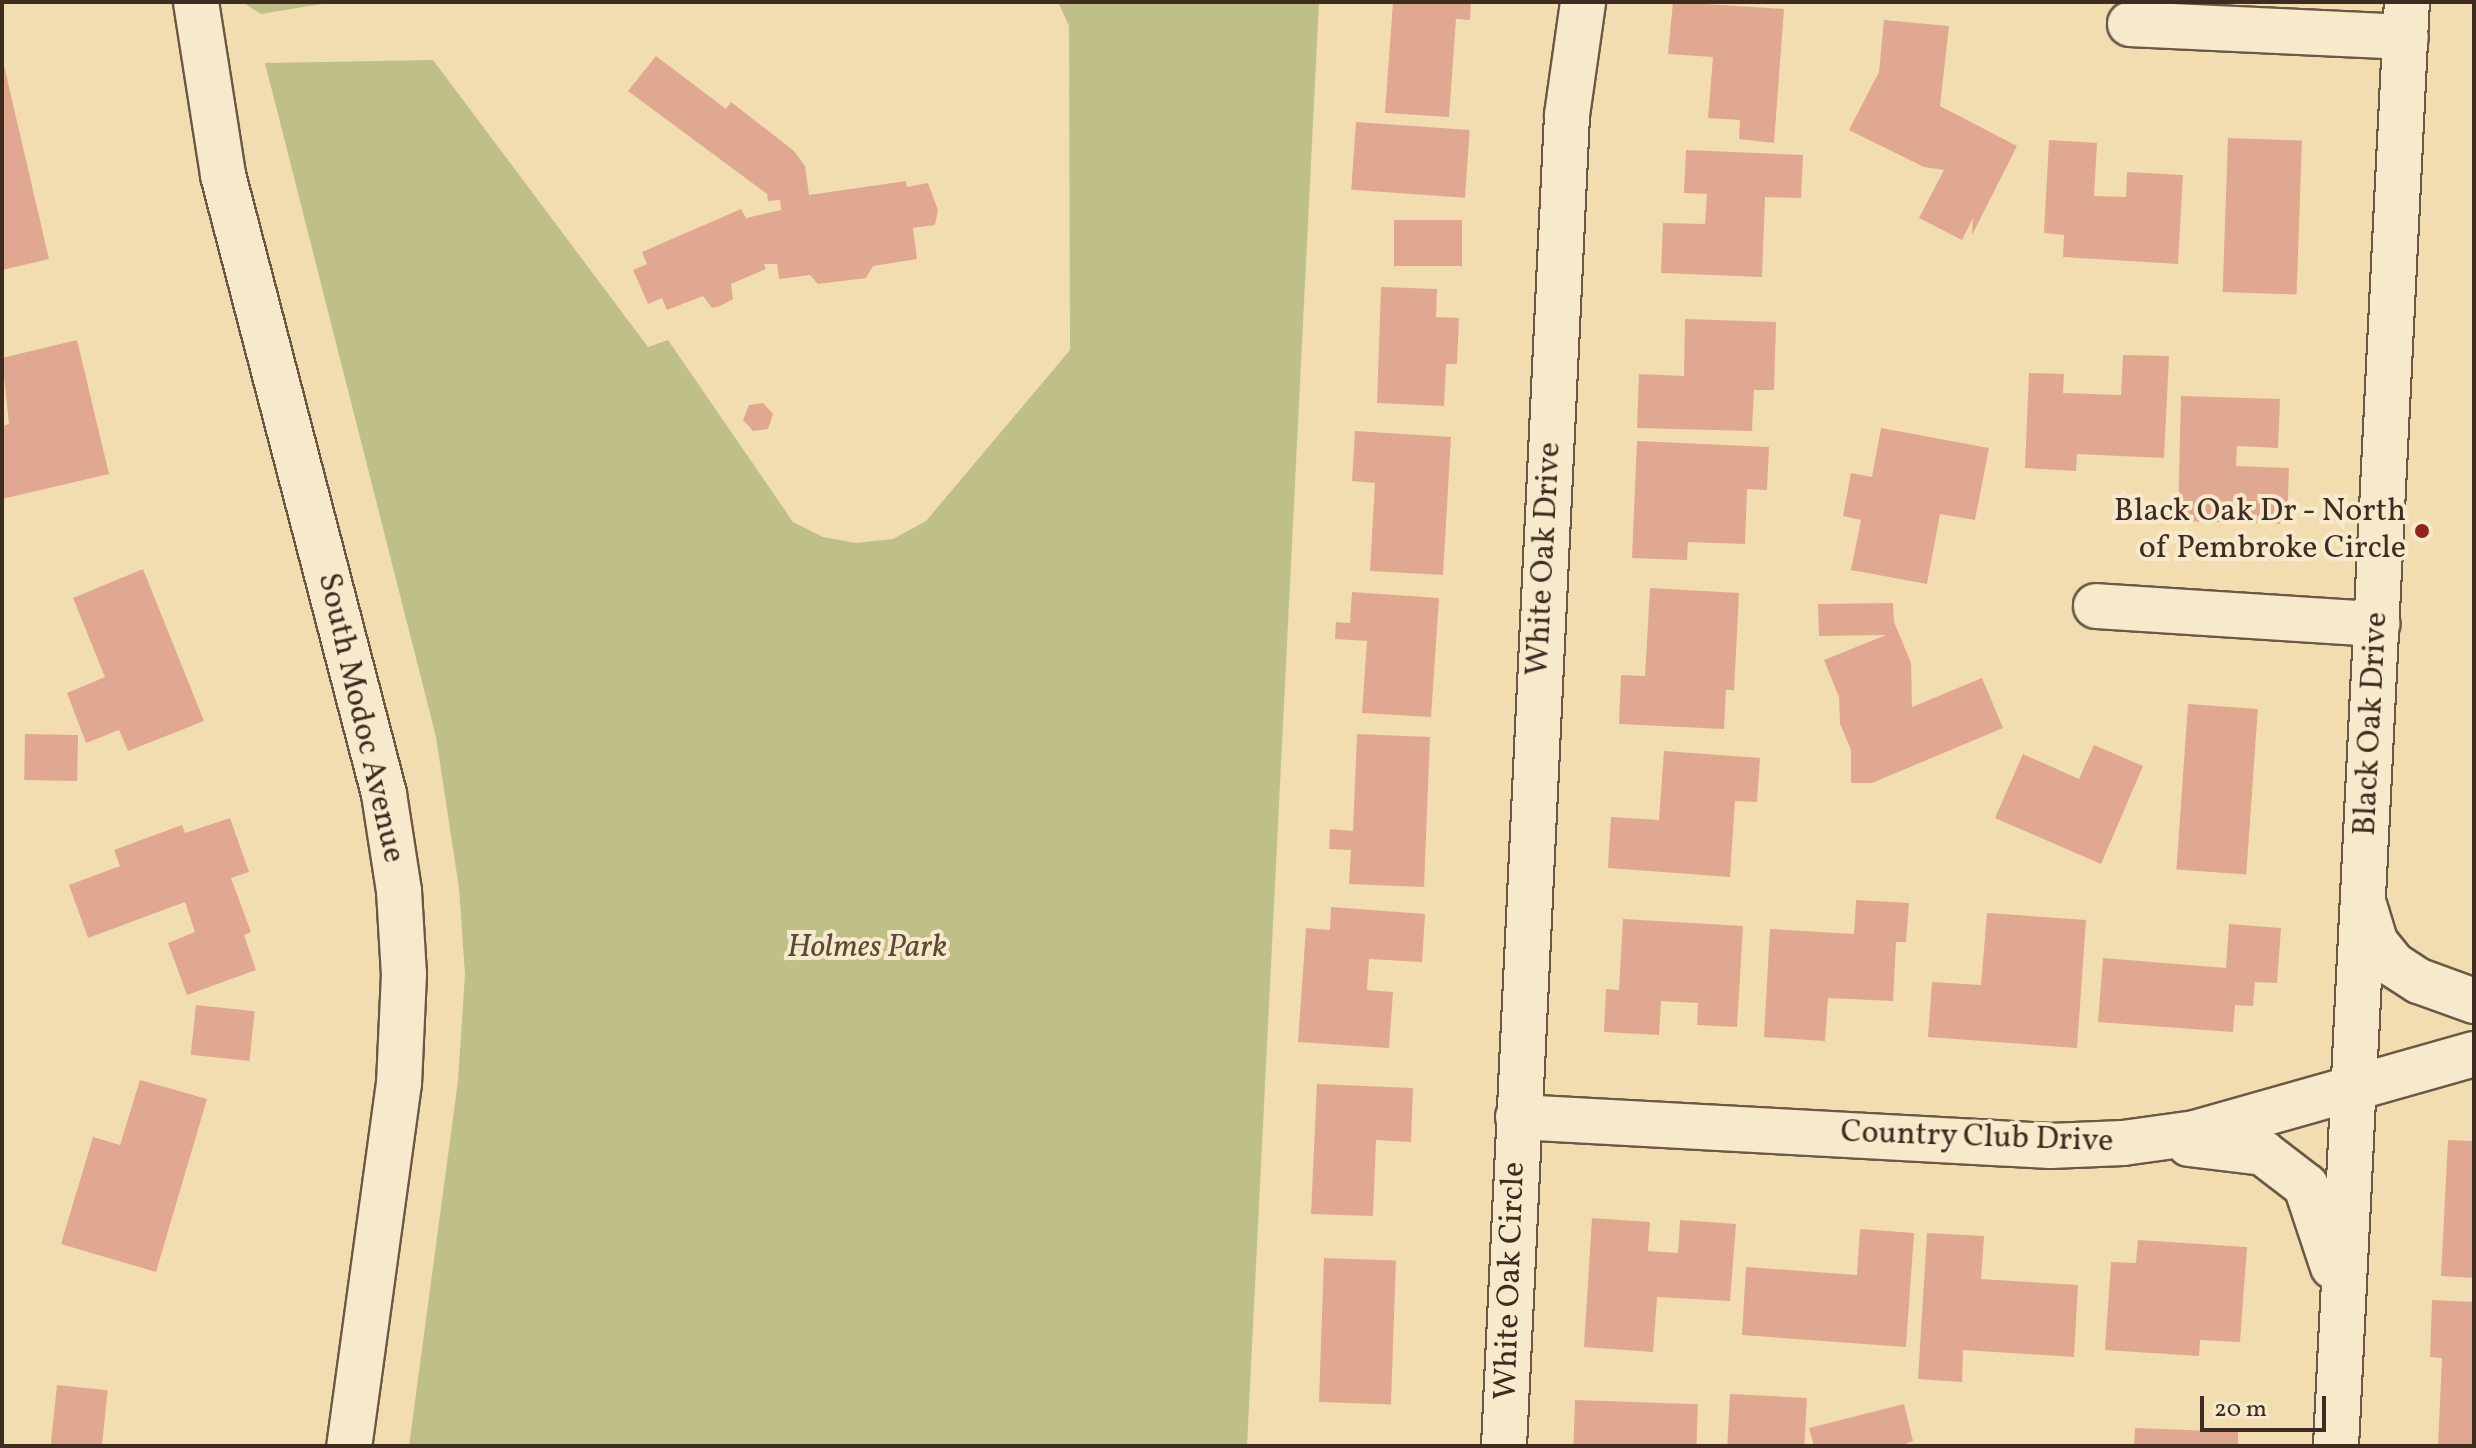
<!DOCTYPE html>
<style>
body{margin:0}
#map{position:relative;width:2476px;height:1448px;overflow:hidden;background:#f2ddb1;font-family:Vollkorn,serif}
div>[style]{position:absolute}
.green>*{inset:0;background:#bfbf88}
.building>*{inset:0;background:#e1a891;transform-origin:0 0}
.roads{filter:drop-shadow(2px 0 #6c5845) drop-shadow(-2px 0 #6c5845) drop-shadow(0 2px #6c5845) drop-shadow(0 -2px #6c5845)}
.minor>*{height:44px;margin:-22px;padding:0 22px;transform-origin:22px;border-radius:22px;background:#f7e9cc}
.dots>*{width:22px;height:22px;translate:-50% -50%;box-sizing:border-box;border:4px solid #f7e9cc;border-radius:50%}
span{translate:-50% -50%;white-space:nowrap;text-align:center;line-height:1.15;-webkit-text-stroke:8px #f7e9cc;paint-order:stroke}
.poi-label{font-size:32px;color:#3f2c21}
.right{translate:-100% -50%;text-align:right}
.street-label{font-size:32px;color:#3f2c21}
.park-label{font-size:32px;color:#594936;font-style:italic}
.frame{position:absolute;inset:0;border:4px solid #3f2c21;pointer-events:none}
.scale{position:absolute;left:2200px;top:1396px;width:126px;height:36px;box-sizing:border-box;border:4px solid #3f2c21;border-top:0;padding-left:10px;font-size:24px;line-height:28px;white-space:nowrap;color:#3f2c21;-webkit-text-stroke:6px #f7e9cc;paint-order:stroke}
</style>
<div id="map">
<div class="green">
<div style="clip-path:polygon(242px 2px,333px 2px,261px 14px)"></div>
<div style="clip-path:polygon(1058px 2px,1319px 2px,1247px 1446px,409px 1446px,458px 1081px,465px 974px,459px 888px,436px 737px,265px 63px,433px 60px,648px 347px,668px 340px,793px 522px,823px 537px,856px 543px,893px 539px,926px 521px,1070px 350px,1069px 26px)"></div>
</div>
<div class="building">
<div style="clip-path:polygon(1393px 2px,1471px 2px,1470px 20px,1456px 19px,1449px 117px,1385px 113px)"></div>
<div style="clip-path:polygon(1673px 2px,1784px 9px,1774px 143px,1739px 139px,1740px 120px,1708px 118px,1713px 57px,1668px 54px)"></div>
<div style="clip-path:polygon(1884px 20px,1949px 26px,1940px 106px,2017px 146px,1972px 235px,1973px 218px,1962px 240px,1919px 218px,1944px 170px,1924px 167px,1849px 130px,1879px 72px)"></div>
<div style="clip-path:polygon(656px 56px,726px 109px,731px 102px,794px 151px,805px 166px,809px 195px,906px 181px,907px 187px,928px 183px,938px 210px,935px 225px,913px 228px,917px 259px,873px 266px,866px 278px,818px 284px,810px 275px,779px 279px,777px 264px,764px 264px,766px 269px,731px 284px,733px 299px,720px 306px,712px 308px,703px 296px,667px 310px,662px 298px,648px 304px,633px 270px,647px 264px,642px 252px,741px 209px,746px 218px,781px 210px,780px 200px,768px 201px,767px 194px,628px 91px)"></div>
<div style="clip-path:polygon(2px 57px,49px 259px,2px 270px)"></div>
<div style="left:1356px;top:122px;width:114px;height:68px;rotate:4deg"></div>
<div style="left:2228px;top:138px;width:74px;height:154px;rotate:2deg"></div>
<div style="clip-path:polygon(2049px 140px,2097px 143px,2094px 196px,2126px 197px,2127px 172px,2183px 175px,2178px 264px,2063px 257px,2064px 235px,2044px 233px)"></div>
<div style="clip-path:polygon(1686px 150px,1803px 155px,1801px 198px,1765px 197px,1762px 277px,1661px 273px,1663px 223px,1705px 224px,1707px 194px,1684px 193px)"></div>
<div style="left:1394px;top:220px;width:68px;height:46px"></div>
<div style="clip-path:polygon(1381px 287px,1437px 289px,1436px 317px,1459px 318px,1457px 364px,1446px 364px,1444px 406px,1377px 403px)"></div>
<div style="clip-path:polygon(1685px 319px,1776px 322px,1774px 390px,1754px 390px,1752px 431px,1637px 428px,1639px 374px,1684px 376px)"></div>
<div style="clip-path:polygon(77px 340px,109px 474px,2px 499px,2px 426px,9px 424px,2px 358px)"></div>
<div style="clip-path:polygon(2123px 355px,2169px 356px,2164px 458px,2077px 454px,2076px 471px,2025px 468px,2029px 373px,2064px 374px,2063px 393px,2121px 395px)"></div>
<div style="clip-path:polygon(2181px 396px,2280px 399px,2278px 448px,2237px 446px,2236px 466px,2289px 468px,2287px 524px,2178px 521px)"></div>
<div style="clip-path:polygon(763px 403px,773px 414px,768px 429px,753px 431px,743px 420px,749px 405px)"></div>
<div style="clip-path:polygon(1881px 428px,1989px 448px,1975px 520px,1940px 514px,1927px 584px,1851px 570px,1861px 520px,1843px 516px,1851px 473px,1872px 477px)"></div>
<div style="clip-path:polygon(1355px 431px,1451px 437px,1443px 575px,1370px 571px,1375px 483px,1352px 481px)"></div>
<div style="clip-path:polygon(1637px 441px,1769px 447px,1767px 490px,1747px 489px,1745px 544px,1688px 542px,1687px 560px,1632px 558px)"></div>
<div style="clip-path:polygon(143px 569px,204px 721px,128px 751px,119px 730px,86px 743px,67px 693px,105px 677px,73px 598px)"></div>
<div style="clip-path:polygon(1650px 588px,1739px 593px,1734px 690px,1726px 690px,1724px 729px,1619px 724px,1621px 675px,1645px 676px)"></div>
<div style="clip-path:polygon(1352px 592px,1439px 598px,1431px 717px,1362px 713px,1367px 641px,1335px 639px,1336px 622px,1350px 623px)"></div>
<div style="clip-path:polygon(1893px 603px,1894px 622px,1911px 663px,1912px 707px,1982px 678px,2003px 728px,1872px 783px,1851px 783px,1851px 750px,1840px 724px,1839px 697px,1824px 660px,1886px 635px,1819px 636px,1818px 604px)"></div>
<div style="left:2188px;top:704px;width:70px;height:166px;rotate:4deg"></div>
<div style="left:25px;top:734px;width:53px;height:46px;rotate:1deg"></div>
<div style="clip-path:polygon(1357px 734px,1430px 737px,1424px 887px,1349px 884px,1351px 850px,1329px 849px,1330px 829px,1353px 831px)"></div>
<div style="clip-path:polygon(2094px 745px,2143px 766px,2101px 864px,1995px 818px,2023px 754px,2079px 779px)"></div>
<div style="clip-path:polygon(1664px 751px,1760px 758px,1757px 802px,1735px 801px,1730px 877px,1608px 868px,1611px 817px,1659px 820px)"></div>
<div style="clip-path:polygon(230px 818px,249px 872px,231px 878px,251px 932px,244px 935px,256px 970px,187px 995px,168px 943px,195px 932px,185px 902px,88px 938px,69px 885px,120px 866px,114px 850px,182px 825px,185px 833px)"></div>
<div style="clip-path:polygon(1856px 900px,1909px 903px,1906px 942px,1896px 942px,1893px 1001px,1828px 998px,1825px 1041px,1764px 1037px,1770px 929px,1854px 934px)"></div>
<div style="clip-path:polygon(1331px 907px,1425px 914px,1422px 962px,1369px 959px,1367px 990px,1393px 992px,1389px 1048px,1298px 1042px,1306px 928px,1330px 930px)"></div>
<div style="clip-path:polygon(1987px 913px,2086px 920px,2077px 1048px,1928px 1037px,1932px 982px,1981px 985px)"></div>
<div style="clip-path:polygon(1623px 919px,1743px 926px,1737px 1027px,1697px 1025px,1698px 1003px,1661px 1001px,1659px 1035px,1604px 1032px,1606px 989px,1619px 990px)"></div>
<div style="clip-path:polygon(2229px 924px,2281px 928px,2277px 983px,2255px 982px,2253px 1006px,2235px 1005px,2233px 1032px,2098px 1022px,2103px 958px,2226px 968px)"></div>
<div style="left:196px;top:1005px;width:59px;height:50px;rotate:6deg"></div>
<div style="clip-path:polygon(140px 1080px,207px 1099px,156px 1272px,61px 1244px,93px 1137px,120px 1145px)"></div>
<div style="clip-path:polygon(1317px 1084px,1413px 1088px,1411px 1142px,1376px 1140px,1373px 1216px,1311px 1214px)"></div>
<div style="clip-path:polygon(2448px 1140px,2474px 1141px,2474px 1278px,2441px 1276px)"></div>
<div style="clip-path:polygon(1592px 1218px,1650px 1222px,1648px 1251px,1678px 1253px,1680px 1220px,1736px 1224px,1730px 1301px,1657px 1297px,1653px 1352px,1584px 1347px)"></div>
<div style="clip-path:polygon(1860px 1229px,1914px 1233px,1906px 1347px,1742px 1335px,1746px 1267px,1857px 1275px)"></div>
<div style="clip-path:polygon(1927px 1233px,1984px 1236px,1981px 1279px,2078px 1285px,2074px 1357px,1963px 1350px,1962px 1382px,1918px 1379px)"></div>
<div style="clip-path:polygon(2138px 1240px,2247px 1247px,2240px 1342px,2200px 1340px,2199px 1356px,2105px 1350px,2111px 1262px,2136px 1263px)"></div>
<div style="left:1324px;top:1258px;width:72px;height:144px;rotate:2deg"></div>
<div style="clip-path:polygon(2432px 1300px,2474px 1302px,2474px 1446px,2438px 1446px,2442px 1358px,2430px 1357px)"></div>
<div style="left:57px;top:1385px;width:51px;height:61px;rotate:6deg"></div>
<div style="left:1730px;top:1394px;width:77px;height:52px;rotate:3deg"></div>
<div style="left:1575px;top:1400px;width:123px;height:46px;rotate:2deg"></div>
<div style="clip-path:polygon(1904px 1404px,1913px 1441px,1900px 1446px,1814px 1446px,1809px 1428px)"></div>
<div style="clip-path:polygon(2135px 1428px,2238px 1432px,2238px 1446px,2134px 1446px)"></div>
</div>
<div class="roads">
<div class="minor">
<div style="left:196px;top:2px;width:175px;rotate:81.1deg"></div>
<div style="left:223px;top:175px;width:640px;rotate:75.42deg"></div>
<div style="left:384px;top:794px;width:98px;rotate:81.2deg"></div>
<div style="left:399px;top:891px;width:83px;rotate:86.6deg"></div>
<div style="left:404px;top:974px;width:109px;rotate:92.6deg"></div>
<div style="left:399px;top:1083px;width:366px;rotate:97.8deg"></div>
<div style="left:2130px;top:24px;width:276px;rotate:2.7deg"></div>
<div style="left:2096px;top:606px;width:282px;rotate:3.7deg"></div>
<div style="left:2365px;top:908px;width:37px;rotate:73deg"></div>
<div style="left:2376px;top:943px;width:28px;rotate:51deg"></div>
<div style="left:2394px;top:965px;width:30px;rotate:33deg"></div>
<div style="left:2419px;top:981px;width:59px;rotate:20deg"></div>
<div style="left:1518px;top:1117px;width:533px;rotate:3.12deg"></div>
<div style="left:2050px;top:1146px;width:73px;rotate:-2.4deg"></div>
<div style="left:2123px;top:1143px;width:73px;rotate:-7.9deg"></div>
<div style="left:2195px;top:1133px;width:290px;rotate:-15.8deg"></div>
<div style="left:2189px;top:1144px;width:75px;rotate:6.9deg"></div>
<div style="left:2263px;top:1153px;width:54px;rotate:37.5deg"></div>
<div style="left:2306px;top:1186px;width:85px;rotate:71.6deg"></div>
<div style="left:1504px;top:1446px;width:1332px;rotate:-87.29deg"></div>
<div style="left:1567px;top:115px;width:114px;rotate:-81.9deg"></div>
<div style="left:2336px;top:1446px;width:1446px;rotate:-87.19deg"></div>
</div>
</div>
<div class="dots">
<div style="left:2422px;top:531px;background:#8f2418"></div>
</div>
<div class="poi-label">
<span class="right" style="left:2406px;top:531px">Black Oak Dr - North<br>of Pembroke Circle</span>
</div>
<div class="street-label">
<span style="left:1545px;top:559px;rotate:-87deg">White Oak Drive</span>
<span style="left:360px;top:718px;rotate:77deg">South Modoc Avenue</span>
<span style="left:2372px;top:724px;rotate:-87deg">Black Oak Drive</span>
<span style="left:1977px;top:1138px;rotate:2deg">Country Club Drive</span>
<span style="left:1511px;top:1281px;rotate:-88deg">White Oak Circle</span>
</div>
<div class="park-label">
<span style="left:867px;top:948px">Holmes Park</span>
</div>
<div class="frame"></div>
<div class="scale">20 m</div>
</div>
